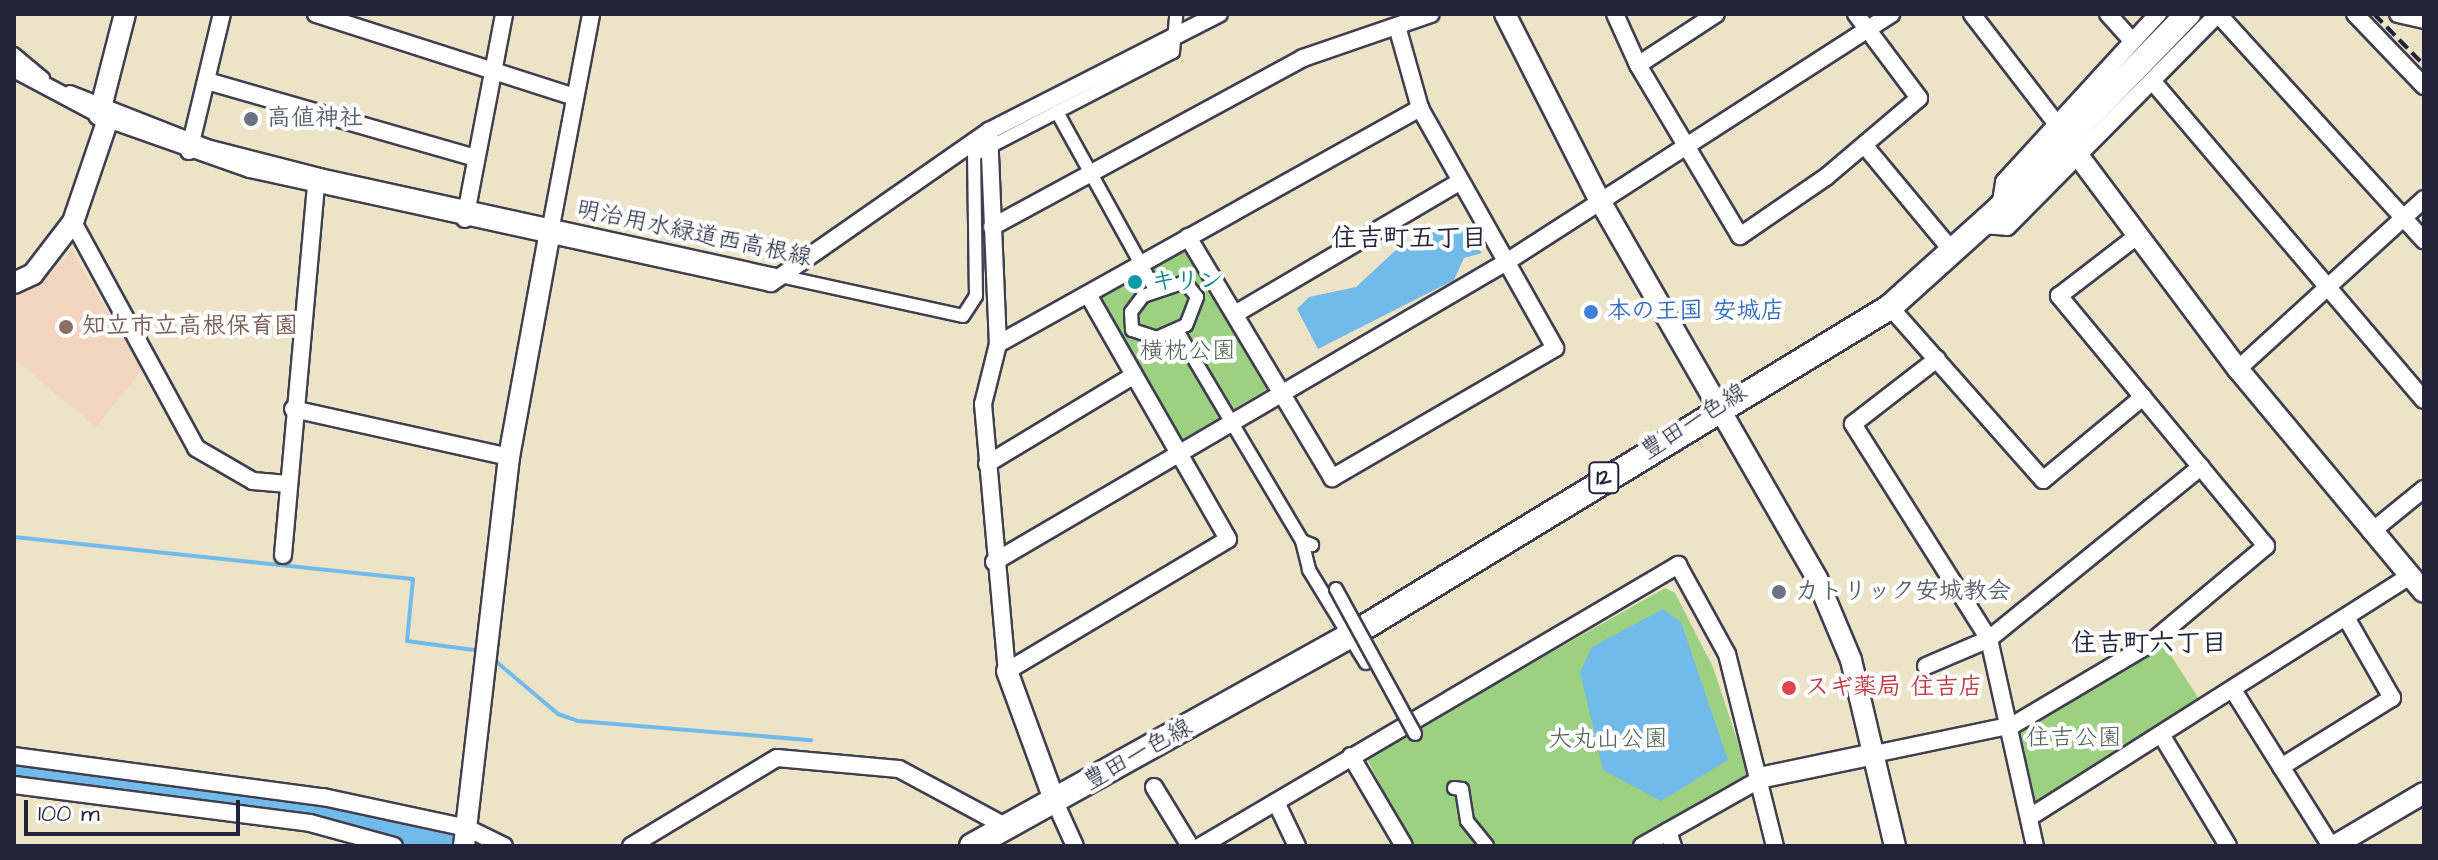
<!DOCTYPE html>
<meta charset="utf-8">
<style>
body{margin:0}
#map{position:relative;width:2438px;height:860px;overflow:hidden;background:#ede4c7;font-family:"Architects Daughter","Klee One",sans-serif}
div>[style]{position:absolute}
.built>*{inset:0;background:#f3d4bf}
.green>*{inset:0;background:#9cd182;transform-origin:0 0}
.water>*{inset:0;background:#71bae9}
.stream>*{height:4px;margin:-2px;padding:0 2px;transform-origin:2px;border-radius:2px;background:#71bae9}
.river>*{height:26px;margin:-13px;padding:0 13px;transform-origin:13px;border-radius:13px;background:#71bae9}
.roads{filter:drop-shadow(2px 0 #403f50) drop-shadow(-2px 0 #403f50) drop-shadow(0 2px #403f50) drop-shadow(0 -2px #403f50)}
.pedestrian>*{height:12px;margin:-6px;padding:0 6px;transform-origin:6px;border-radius:6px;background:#fff}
.minor>*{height:16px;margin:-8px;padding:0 8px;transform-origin:8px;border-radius:8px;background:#fff}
.tertiary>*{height:20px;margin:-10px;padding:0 10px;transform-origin:10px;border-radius:10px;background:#fff}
.primary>*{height:24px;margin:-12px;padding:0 12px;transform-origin:12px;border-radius:12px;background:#fff}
.rail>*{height:4px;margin-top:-2px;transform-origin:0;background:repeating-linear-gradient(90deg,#22223b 0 12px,transparent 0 18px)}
.bridges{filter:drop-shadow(2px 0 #403f50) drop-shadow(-2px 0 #403f50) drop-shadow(0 2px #403f50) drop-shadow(0 -2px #403f50)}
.pedestrian-bridge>*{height:12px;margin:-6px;padding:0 6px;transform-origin:6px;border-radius:6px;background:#fff}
.dots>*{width:22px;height:22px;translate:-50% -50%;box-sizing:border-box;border:4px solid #fff;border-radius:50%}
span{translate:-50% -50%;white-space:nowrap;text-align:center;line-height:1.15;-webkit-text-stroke:8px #fff;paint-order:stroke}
.shield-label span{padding:2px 6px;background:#fff;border:2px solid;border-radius:6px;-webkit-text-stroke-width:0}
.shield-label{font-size:22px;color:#22223b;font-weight:700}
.worship-label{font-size:24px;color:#5b616d;font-weight:700}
.left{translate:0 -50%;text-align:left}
.street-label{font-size:24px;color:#22223b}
.culture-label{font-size:24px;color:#0d838f;font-weight:700}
.shop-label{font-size:24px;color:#366cbe;font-weight:700}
.education-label{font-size:24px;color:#785e54;font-weight:700}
.park-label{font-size:24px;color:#4d5f54}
.health-label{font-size:24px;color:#be3a42;font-weight:700}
.neighbourhood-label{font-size:26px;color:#22223b;font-weight:700}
.frame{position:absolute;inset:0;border:16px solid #22223b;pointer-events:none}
.scale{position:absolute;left:24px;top:800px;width:216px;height:36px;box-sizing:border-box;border:4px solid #22223b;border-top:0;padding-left:10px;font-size:24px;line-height:28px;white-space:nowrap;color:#22223b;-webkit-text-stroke:6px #fff;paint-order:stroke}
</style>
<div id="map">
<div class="built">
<div style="clip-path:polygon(72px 251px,142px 370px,96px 427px,14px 359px,14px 296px,42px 282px)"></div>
</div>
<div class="green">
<div style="left:1183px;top:247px;width:165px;height:99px;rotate:59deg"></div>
<div style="clip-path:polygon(1665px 588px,1675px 593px,1713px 667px,1750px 779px,1633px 846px,1412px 846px,1366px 757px)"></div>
<div style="clip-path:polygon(2162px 642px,2203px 705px,2033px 810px,2018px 726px)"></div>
</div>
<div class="water">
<div style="clip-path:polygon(1448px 225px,1460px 226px,1482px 253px,1464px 258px,1454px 280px,1318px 349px,1297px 309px,1309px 297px,1356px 287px,1396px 250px)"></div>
<div style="clip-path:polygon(1663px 609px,1681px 622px,1728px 760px,1661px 801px,1603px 770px,1580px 672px,1592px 647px)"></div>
</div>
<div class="stream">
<div style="left:14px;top:537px;width:401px;rotate:6deg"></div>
<div style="left:413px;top:579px;width:62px;rotate:95.5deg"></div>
<div style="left:407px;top:641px;width:75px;rotate:7.7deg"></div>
<div style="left:492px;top:658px;width:87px;rotate:40.3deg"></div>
<div style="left:558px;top:714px;width:21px;rotate:19deg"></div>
<div style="left:578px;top:721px;width:234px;rotate:4.7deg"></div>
</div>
<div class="river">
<div style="left:14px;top:769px;width:297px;rotate:7.1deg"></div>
<div style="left:309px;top:806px;width:154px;rotate:15deg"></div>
</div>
<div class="roads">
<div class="pedestrian">
<div style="left:14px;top:54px;width:38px;rotate:40deg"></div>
<div style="left:70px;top:92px;width:147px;rotate:21.5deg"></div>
<div style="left:207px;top:146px;width:117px;rotate:14.4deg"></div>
<div style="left:320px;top:175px;width:658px;rotate:12.37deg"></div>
<div style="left:963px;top:316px;width:24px;rotate:-57deg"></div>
<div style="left:976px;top:296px;width:141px;rotate:-90.8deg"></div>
<div style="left:974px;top:155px;width:224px;rotate:-27.4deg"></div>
<div style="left:1173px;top:52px;width:38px;rotate:-85deg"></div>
<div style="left:1057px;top:112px;width:201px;rotate:61.1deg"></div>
<div style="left:1185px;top:282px;width:19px;rotate:51deg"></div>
<div style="left:1197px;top:297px;width:30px;rotate:111deg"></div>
<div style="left:1186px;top:325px;width:32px;rotate:156deg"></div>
<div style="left:1157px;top:338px;width:26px;rotate:-162deg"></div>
<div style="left:1132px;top:330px;width:18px;rotate:-93deg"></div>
<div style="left:1131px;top:312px;width:20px;rotate:-53deg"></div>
<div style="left:1143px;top:296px;width:44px;rotate:-18.4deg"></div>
<div style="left:1178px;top:332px;width:243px;rotate:59.3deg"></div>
<div style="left:1302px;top:541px;width:11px;rotate:22deg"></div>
<div style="left:1302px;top:541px;width:30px;rotate:76deg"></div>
<div style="left:1309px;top:570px;width:109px;rotate:58.5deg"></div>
<div style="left:1454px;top:788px;width:8px;rotate:7deg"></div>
<div style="left:1462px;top:789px;width:32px;rotate:81deg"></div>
<div style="left:1467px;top:821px;width:32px;rotate:51deg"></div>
</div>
<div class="minor">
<div style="left:316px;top:14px;width:272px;rotate:17.8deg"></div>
<div style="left:1615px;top:14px;width:56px;rotate:65.7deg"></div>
<div style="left:1638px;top:65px;width:199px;rotate:59.2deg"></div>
<div style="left:1740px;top:236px;width:104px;rotate:-34.5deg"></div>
<div style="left:1826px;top:177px;width:122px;rotate:-40.3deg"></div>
<div style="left:1919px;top:98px;width:105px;rotate:-126.9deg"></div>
<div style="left:1972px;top:14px;width:138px;rotate:52.4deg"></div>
<div style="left:2108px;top:14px;width:36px;rotate:48deg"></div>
<div style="left:2218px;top:14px;width:306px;rotate:47.7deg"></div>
<div style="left:2355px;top:14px;width:100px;rotate:46.2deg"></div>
<div style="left:2398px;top:14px;width:27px;rotate:13deg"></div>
<div style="left:1638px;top:65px;width:93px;rotate:-33.2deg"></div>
<div style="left:14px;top:69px;width:106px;rotate:28deg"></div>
<div style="left:108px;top:119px;width:151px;rotate:19.4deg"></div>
<div style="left:250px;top:169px;width:533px;rotate:12.34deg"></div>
<div style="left:771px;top:283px;width:266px;rotate:-34.9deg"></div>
<div style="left:989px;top:131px;width:258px;rotate:-27deg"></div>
<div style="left:207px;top:81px;width:280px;rotate:16deg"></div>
<div style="left:2154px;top:83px;width:416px;rotate:49.6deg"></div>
<div style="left:989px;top:131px;width:213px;rotate:87.6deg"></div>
<div style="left:998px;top:344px;width:62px;rotate:104deg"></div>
<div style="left:983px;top:404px;width:268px;rotate:84.9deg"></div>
<div style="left:1007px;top:671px;width:257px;rotate:-30.8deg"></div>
<div style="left:1228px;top:539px;width:280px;rotate:-119.8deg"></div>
<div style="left:1865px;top:146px;width:138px;rotate:50.3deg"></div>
<div style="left:189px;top:151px;width:141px;rotate:-76.5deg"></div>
<div style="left:2000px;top:208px;width:26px;rotate:-81deg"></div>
<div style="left:2004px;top:182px;width:228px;rotate:-47.5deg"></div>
<div style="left:465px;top:219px;width:209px;rotate:-79.2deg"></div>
<div style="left:73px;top:222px;width:257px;rotate:61.4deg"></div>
<div style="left:196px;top:448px;width:66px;rotate:30.1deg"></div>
<div style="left:253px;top:481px;width:35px;rotate:5deg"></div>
<div style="left:1981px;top:225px;width:26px;rotate:4deg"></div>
<div style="left:2007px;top:227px;width:300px;rotate:-45.3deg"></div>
<div style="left:992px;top:227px;width:354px;rotate:-28.5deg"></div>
<div style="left:1303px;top:58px;width:135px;rotate:-19deg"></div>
<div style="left:549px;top:237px;width:227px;rotate:-79.3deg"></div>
<div style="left:1188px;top:237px;width:281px;rotate:59.1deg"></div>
<div style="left:1332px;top:478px;width:258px;rotate:-30.2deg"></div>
<div style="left:1555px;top:348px;width:275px;rotate:-119.4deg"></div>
<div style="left:1420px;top:108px;width:85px;rotate:-105.7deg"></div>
<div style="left:1890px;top:307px;width:231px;rotate:48.5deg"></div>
<div style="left:2043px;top:480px;width:130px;rotate:-39.7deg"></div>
<div style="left:1235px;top:314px;width:260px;rotate:-30.5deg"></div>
<div style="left:998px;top:344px;width:484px;rotate:-29.2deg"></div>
<div style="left:1937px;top:359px;width:106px;rotate:142.3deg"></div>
<div style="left:1853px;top:424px;width:254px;rotate:57.7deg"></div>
<div style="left:1989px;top:639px;width:212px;rotate:77.5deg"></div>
<div style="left:2238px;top:369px;width:252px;rotate:-42.4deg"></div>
<div style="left:293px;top:409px;width:221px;rotate:12.5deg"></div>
<div style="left:987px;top:464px;width:170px;rotate:-31.1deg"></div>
<div style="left:2371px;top:532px;width:68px;rotate:-39.1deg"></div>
<div style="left:283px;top:555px;width:370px;rotate:-84.9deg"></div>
<div style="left:994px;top:562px;width:596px;rotate:-30.35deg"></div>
<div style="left:1508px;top:261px;width:456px;rotate:-32.8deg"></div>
<div style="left:1926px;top:666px;width:69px;rotate:-23.2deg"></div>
<div style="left:1989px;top:639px;width:273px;rotate:-39.1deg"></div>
<div style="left:2233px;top:690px;width:184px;rotate:57.9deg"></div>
<div style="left:2162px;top:736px;width:128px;rotate:59deg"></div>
<div style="left:1874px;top:754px;width:142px;rotate:-11.8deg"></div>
<div style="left:2013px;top:725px;width:157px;rotate:-30.7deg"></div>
<div style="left:2148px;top:645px;width:154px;rotate:-40deg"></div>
<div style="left:2266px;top:546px;width:325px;rotate:-129.6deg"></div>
<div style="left:2059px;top:296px;width:97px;rotate:-37.5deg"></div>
<div style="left:14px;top:756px;width:312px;rotate:7.6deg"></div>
<div style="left:323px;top:797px;width:147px;rotate:12.1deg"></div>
<div style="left:467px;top:828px;width:41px;rotate:25.9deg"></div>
<div style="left:1351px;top:756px;width:104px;rotate:59.5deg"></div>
<div style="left:2281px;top:767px;width:131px;rotate:-31.9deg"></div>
<div style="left:2392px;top:698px;width:91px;rotate:-119.7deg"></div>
<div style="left:14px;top:785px;width:298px;rotate:7.3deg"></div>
<div style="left:310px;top:823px;width:87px;rotate:15.3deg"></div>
<div style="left:1154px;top:787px;width:69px;rotate:58.6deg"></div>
<div style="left:1055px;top:802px;width:48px;rotate:65.6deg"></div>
<div style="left:1276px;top:802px;width:49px;rotate:64.5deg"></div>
<div style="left:2030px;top:817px;width:450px;rotate:-32.4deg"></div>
<div style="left:1668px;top:831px;width:16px;rotate:72deg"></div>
<div style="left:631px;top:846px;width:170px;rotate:-31.1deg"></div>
<div style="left:777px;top:758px;width:122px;rotate:5.2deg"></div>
<div style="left:899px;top:769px;width:120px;rotate:28.3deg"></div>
<div style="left:1201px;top:846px;width:554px;rotate:-30.5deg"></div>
<div style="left:1678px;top:565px;width:102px;rotate:61.2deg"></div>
<div style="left:1727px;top:654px;width:198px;rotate:76deg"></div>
<div style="left:1642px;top:846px;width:140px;rotate:-29.5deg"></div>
</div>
<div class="tertiary">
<div style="left:1505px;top:14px;width:210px;rotate:63.1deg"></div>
<div style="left:1600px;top:201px;width:436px;rotate:60.1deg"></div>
<div style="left:1817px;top:579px;width:88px;rotate:67.2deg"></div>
<div style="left:1851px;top:660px;width:191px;rotate:76.7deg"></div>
<div style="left:99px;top:115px;width:104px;rotate:-75.6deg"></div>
<div style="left:2080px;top:158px;width:264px;rotate:53.2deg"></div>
<div style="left:2238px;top:369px;width:290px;rotate:50.2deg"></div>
<div style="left:14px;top:283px;width:21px;rotate:-25deg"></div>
<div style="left:33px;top:274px;width:66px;rotate:-52.4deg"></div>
<div style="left:73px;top:222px;width:109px;rotate:-71.2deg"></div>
<div style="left:1007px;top:671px;width:140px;rotate:69.9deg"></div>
<div style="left:1764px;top:777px;width:112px;rotate:-11.8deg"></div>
<div style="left:464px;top:846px;width:392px;rotate:-83.4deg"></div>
<div style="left:509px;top:457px;width:224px;rotate:-79.7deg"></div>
<div style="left:2334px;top:846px;width:104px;rotate:-30.5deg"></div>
</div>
<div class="primary">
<div style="left:972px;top:846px;width:444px;rotate:-29.1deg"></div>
<div style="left:1360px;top:630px;width:621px;rotate:-31.36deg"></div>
<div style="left:1890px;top:307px;width:148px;rotate:-42deg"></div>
<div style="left:2000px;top:208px;width:270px;rotate:-45.9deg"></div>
</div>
</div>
<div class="rail">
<div style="left:2374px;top:14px;width:71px;rotate:45.6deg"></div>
</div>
<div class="bridges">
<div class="pedestrian-bridge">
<div style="left:1336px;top:589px;width:165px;rotate:61.4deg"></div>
</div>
</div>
<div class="dots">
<div style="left:251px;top:119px;background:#6b7280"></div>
<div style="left:1135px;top:282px;background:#0f9aa8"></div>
<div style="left:1591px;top:312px;background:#3f7fe0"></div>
<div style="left:66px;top:327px;background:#8d6e63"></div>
<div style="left:1779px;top:592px;background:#6b7280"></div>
<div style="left:1789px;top:688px;background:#e0444e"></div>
</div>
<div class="shield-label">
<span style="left:1604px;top:478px">12</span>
</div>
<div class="worship-label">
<span class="left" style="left:267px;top:119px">高値神社</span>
<span class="left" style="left:1795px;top:592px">カトリック安城教会</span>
</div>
<div class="street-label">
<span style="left:694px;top:234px;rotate:12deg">明治用水緑道西高根線</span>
<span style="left:1694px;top:422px;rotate:-32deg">豊田一色線</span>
<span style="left:1138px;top:755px;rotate:-29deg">豊田一色線</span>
</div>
<div class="culture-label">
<span class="left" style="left:1151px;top:282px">キリン</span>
</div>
<div class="shop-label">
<span class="left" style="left:1607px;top:312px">本の王国 安城店</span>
</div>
<div class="education-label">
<span class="left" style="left:82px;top:327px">知立市立高根保育園</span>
</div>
<div class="park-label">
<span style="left:1188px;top:352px">横枕公園</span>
<span style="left:2074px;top:739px">住吉公園</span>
<span style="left:1608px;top:740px">大丸山公園</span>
</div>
<div class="health-label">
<span class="left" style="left:1805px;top:688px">スギ薬局 住吉店</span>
</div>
<div class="neighbourhood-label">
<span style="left:1409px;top:239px">住吉町五丁目</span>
<span style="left:2149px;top:644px">住吉町六丁目</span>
</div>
<div class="frame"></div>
<div class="scale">100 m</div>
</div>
